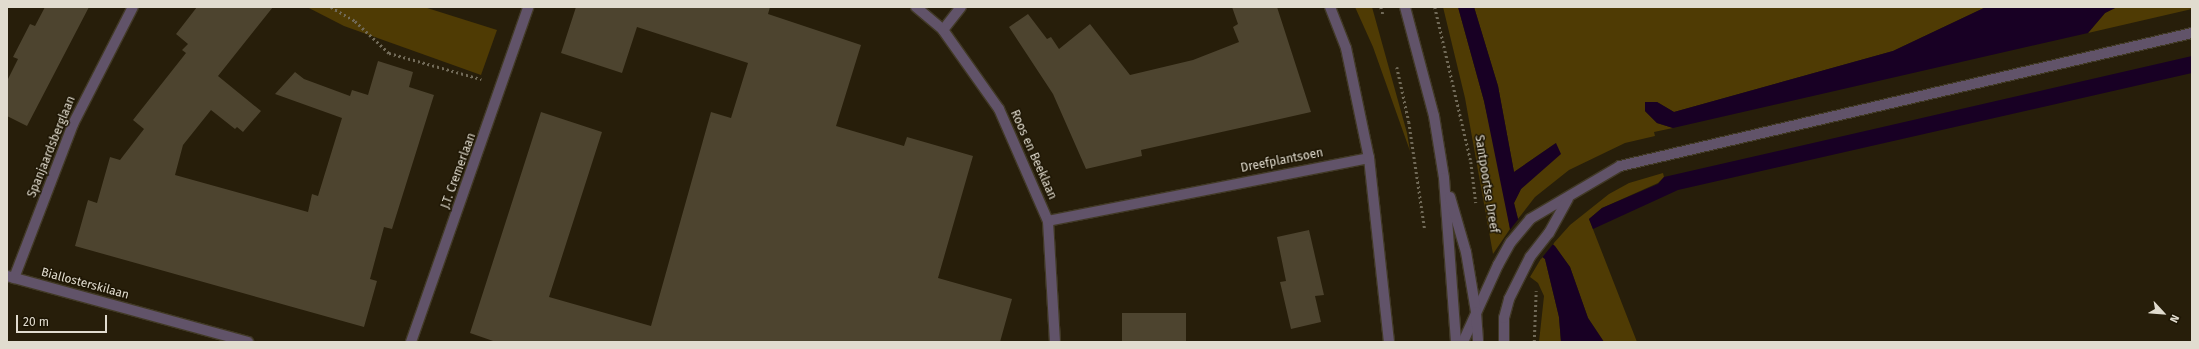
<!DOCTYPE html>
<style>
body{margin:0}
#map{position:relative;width:2199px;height:349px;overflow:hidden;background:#271e0a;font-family:"Fira Sans",sans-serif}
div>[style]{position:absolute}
.green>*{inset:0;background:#4f3b04}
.water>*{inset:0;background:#180024}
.pier>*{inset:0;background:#271e0a}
.building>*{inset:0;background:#4d442f;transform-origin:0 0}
.path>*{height:2.5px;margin-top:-1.25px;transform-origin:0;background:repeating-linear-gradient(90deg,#716a58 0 2px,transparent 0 5px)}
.roads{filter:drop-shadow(1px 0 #413926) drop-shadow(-1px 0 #413926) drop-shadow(0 1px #413926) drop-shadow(0 -1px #413926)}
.service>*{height:10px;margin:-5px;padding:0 5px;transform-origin:5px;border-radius:5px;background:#615369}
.minor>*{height:10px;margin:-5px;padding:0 5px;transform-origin:5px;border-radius:5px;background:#615369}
.tertiary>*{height:10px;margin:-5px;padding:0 5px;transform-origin:5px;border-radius:5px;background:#615369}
span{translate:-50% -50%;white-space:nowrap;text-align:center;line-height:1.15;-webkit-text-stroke:3px #1d1503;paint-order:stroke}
.street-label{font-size:12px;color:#e1dccf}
.frame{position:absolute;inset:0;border:8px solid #e1dccf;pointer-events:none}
.north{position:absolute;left:2143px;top:293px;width:40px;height:40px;-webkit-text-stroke:3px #1d1503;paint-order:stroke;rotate:116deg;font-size:11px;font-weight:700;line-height:16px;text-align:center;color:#e1dccf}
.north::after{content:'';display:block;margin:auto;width:14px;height:18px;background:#e1dccf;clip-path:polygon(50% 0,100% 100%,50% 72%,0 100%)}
.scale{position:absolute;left:16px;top:315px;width:91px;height:18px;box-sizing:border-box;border:2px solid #e1dccf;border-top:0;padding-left:5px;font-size:12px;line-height:14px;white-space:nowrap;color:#e1dccf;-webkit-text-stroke:3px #1d1503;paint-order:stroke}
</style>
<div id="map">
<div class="green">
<div style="clip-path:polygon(307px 7px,424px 7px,497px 30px,481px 75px,344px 26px)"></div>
<div style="clip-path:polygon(1355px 7px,1372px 7px,1407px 133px,1410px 151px,1373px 47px)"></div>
<div style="clip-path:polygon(1443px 7px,1458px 7px,1484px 101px,1502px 180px,1510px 229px,1493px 254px,1465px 98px)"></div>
<div style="clip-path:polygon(1474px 7px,1986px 7px,1893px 51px,1674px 112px,1657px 102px,1645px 111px,1657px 123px,1673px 128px,1654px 132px,1655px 136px,1625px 143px,1569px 170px,1535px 197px,1518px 219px,1514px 203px,1521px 189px,1534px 175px,1556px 143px,1514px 172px,1498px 86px)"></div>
<div style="clip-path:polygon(2117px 7px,2192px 7px,2192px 9px,2088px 33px,2105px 13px)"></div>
<div style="clip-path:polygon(1663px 173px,1664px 177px,1658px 183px,1602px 208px,1589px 219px,1637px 342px,1604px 342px,1588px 318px,1570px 267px,1553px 244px,1570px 225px,1609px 194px,1629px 183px)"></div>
<div style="clip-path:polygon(1542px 257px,1545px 259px,1559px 317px,1561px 342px,1539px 342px,1544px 296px,1538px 283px,1530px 277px)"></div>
</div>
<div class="water">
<div style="clip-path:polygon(1458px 7px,1474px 7px,1498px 86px,1514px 172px,1556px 143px,1561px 154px,1521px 189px,1514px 203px,1518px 219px,1555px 246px,1570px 267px,1588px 318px,1604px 342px,1561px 342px,1559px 317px,1545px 259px,1510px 229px,1484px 101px)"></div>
<div style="clip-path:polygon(1986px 7px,2117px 7px,2105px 13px,2088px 33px,1673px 128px,1657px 123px,1645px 111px,1645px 102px,1657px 102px,1674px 112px,1893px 51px)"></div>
<div style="clip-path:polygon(2192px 56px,2192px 73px,1678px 190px,1593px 229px,1589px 219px,1602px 208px,1658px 184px,1664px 177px)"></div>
</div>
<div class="pier">
<div style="clip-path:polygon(1520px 217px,1554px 243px,1541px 259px,1509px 231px)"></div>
</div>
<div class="building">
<div style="clip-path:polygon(45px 7px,89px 7px,27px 126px,7px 116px,7px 81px,18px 59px,13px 57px,30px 24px,35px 26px)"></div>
<div style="clip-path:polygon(197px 7px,273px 7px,218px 76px,261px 111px,243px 132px,237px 127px,235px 129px,211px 110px,183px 145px,175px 175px,308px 212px,312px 194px,318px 196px,342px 118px,275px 94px,295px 72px,304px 79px,350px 96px,352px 90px,368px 95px,378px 61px,413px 72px,409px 87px,434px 95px,392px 229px,384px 227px,370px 279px,377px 281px,364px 327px,75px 246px,88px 200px,97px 203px,110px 157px,120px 160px,144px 129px,133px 120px,186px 53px,182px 50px,188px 44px,176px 34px)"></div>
<div style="clip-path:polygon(576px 7px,770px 7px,768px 14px,861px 45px,836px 126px,904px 146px,907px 137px,973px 156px,938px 278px,1012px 299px,1000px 342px,496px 342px,470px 333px,541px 112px,602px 132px,549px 297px,651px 326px,711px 112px,731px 118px,748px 63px,637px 27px,622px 73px,561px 53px)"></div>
<div style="clip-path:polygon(1232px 7px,1277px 7px,1311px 112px,1141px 150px,1142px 156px,1086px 169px,1053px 94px,1009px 27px,1028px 14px,1047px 39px,1051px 37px,1059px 49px,1090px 24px,1130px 75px,1193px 60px,1239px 42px,1233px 27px,1238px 24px)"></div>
<div style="clip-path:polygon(1309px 230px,1324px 295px,1315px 296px,1321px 322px,1291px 329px,1280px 282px,1286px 281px,1277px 237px)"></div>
<div style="left:1186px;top:313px;width:29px;height:64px;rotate:90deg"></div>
</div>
<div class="path">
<div style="left:331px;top:7px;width:28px;rotate:30deg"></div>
<div style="left:355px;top:21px;width:47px;rotate:43.3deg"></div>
<div style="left:389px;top:53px;width:96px;rotate:15.8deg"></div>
<div style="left:1381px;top:7px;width:7px;rotate:74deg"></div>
<div style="left:1435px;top:7px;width:159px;rotate:76.9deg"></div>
<div style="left:1471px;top:162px;width:41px;rotate:83deg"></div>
<div style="left:1397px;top:67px;width:56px;rotate:77.7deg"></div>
<div style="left:1409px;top:122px;width:109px;rotate:81.6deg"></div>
<div style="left:1534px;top:342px;width:51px;rotate:-87.8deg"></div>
</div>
<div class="roads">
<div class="service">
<div style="left:1463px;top:342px;width:85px;rotate:-65.6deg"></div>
<div style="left:1498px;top:265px;width:26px;rotate:-61deg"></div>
<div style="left:1511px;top:242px;width:30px;rotate:-50deg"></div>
<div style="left:1530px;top:219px;width:104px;rotate:-30.5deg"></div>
<div style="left:1620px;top:166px;width:587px;rotate:-13.09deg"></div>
<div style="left:1504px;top:342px;width:24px;rotate:-90deg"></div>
<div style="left:1504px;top:318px;width:20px;rotate:-75deg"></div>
<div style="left:1509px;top:299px;width:47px;rotate:-63.4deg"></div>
<div style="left:1530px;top:257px;width:31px;rotate:-52deg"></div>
<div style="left:1549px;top:233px;width:39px;rotate:-61deg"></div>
</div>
<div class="minor">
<div style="left:916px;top:7px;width:35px;rotate:40deg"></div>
<div style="left:943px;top:30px;width:97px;rotate:54.7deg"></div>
<div style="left:999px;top:109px;width:122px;rotate:66.4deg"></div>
<div style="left:1048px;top:221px;width:121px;rotate:86.7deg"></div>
<div style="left:943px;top:30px;width:29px;rotate:-52deg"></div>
<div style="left:1369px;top:158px;width:185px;rotate:83.8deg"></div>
<div style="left:1048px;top:221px;width:327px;rotate:-11.1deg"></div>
<div style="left:1369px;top:158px;width:112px;rotate:-101.8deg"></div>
<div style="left:1346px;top:48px;width:44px;rotate:-111.3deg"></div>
<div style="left:7px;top:276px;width:250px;rotate:15.3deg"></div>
<div style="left:14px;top:278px;width:165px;rotate:-69deg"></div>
<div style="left:73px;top:124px;width:131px;rotate:-62.9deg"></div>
<div style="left:411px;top:342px;width:355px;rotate:-70.7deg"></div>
</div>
<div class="tertiary">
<div style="left:1405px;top:7px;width:113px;rotate:75.1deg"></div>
<div style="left:1434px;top:116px;width:63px;rotate:80.8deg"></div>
<div style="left:1444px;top:178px;width:164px;rotate:85.8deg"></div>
<div style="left:1450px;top:197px;width:57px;rotate:73.8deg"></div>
<div style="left:1466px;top:252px;width:61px;rotate:80.5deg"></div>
<div style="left:1476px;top:312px;width:30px;rotate:86deg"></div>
</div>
</div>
<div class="street-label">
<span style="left:52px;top:147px;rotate:-68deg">Spanjaardsberglaan</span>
<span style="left:1033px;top:155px;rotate:66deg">Roos en Beeklaan</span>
<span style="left:1282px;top:161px;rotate:-11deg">Dreefplantsoen</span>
<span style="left:459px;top:171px;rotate:-70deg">J.T. Cremerlaan</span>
<span style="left:1486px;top:184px;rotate:81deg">Santpoortse Dreef</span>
<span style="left:85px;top:284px;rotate:15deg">Biallosterskilaan</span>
</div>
<div class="frame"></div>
<div class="north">N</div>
<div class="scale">20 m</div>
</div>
